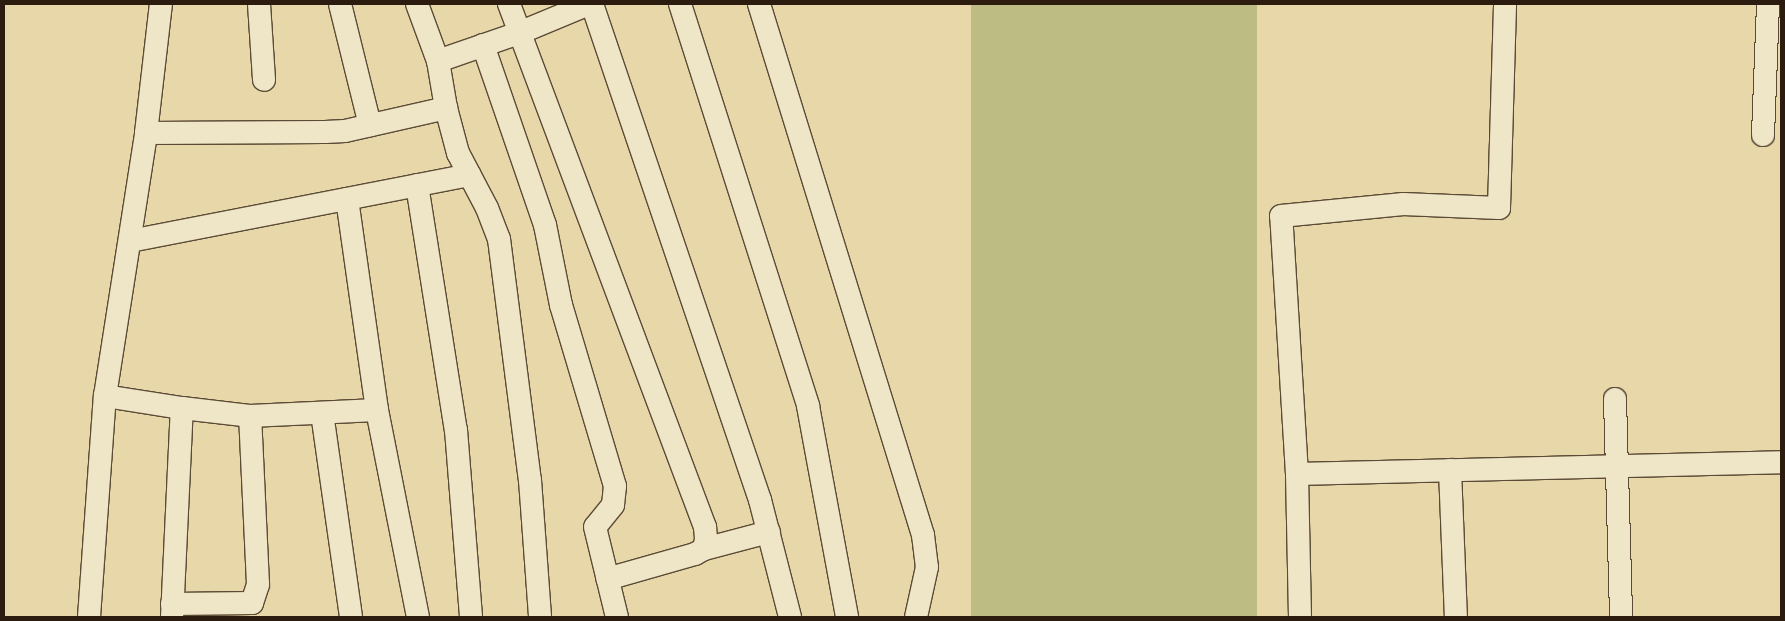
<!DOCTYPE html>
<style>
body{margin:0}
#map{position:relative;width:1785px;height:621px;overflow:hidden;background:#e7d7a9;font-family:Vollkorn,serif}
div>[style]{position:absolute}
.green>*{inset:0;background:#bdbc82;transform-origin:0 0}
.roads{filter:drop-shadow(1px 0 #5b4b36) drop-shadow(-1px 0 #5b4b36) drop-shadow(0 1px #5b4b36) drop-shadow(0 -1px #5b4b36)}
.minor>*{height:22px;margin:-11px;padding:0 11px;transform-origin:11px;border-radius:11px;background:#efe5c7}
span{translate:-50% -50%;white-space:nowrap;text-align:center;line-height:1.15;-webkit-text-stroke:4px #efe5c7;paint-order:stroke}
.frame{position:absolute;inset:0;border:5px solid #2c1c0f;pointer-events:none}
</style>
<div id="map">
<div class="green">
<div style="left:971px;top:4px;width:286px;height:615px"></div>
</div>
<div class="roads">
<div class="minor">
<div style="left:259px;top:4px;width:76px;rotate:86.2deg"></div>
<div style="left:340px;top:4px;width:125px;rotate:76.1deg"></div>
<div style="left:417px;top:4px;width:61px;rotate:69.8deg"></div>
<div style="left:438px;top:61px;width:48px;rotate:80.3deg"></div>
<div style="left:446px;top:108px;width:47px;rotate:75.1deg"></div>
<div style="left:458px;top:153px;width:62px;rotate:62.2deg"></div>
<div style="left:487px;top:208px;width:33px;rotate:69deg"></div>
<div style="left:499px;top:239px;width:243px;rotate:82.7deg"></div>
<div style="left:530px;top:480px;width:137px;rotate:85.8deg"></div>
<div style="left:509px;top:4px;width:559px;rotate:69.46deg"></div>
<div style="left:705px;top:527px;width:12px;rotate:85deg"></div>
<div style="left:706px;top:539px;width:10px;rotate:101deg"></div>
<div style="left:704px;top:549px;width:10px;rotate:151deg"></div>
<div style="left:695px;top:554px;width:91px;rotate:164.1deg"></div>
<div style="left:592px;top:4px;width:524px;rotate:71.29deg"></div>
<div style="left:760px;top:500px;width:121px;rotate:75.6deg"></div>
<div style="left:680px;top:4px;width:422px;rotate:72.3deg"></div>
<div style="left:808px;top:406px;width:215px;rotate:79.5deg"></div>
<div style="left:759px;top:4px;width:556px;rotate:72.84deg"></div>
<div style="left:923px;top:535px;width:32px;rotate:83deg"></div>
<div style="left:927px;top:567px;width:51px;rotate:102.4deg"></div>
<div style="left:483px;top:45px;width:190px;rotate:71deg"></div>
<div style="left:545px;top:225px;width:82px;rotate:78.7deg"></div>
<div style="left:561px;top:305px;width:189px;rotate:73.4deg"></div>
<div style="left:615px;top:486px;width:19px;rotate:96deg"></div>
<div style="left:613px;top:505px;width:28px;rotate:129deg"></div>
<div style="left:595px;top:527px;width:93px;rotate:76.3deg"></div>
<div style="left:438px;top:61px;width:86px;rotate:-19.1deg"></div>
<div style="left:519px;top:33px;width:76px;rotate:-22.5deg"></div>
<div style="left:146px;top:133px;width:179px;rotate:-0.3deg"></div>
<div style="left:325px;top:132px;width:20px;rotate:-3deg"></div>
<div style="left:345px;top:131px;width:104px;rotate:-12.8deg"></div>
<div style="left:1763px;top:135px;width:131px;rotate:-87.8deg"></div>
<div style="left:417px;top:185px;width:248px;rotate:81deg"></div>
<div style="left:456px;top:430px;width:188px;rotate:85.4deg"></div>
<div style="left:347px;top:199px;width:213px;rotate:81.9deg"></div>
<div style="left:377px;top:410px;width:211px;rotate:78.8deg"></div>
<div style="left:130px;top:241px;width:346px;rotate:-11deg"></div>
<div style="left:105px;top:396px;width:78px;rotate:8.9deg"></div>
<div style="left:182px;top:408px;width:68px;rotate:6.7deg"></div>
<div style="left:250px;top:416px;width:127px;rotate:-2.7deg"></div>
<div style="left:1615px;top:399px;width:218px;rotate:88.4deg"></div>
<div style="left:322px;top:413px;width:206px;rotate:81.9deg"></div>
<div style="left:1450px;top:470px;width:147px;rotate:87.7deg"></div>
<div style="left:1297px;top:474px;width:484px;rotate:-1.4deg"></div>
<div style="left:704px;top:549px;width:67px;rotate:-14.7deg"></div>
<div style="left:172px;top:604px;width:80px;rotate:-0.7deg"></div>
<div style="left:252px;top:603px;width:20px;rotate:-72deg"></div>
<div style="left:258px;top:584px;width:168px;rotate:-92.7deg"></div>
<div style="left:89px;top:617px;width:222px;rotate:-85.9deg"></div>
<div style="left:105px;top:396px;width:266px;rotate:-81.1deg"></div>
<div style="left:146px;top:133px;width:130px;rotate:-83.4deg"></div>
<div style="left:172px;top:617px;width:209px;rotate:-87.3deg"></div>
<div style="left:1300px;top:617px;width:143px;rotate:-91.2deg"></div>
<div style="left:1297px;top:474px;width:258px;rotate:-93.5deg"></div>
<div style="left:1281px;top:216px;width:123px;rotate:-5.6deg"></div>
<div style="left:1403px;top:204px;width:96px;rotate:2.4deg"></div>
<div style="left:1499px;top:208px;width:204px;rotate:-88.3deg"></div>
</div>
</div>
<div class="frame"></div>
</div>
